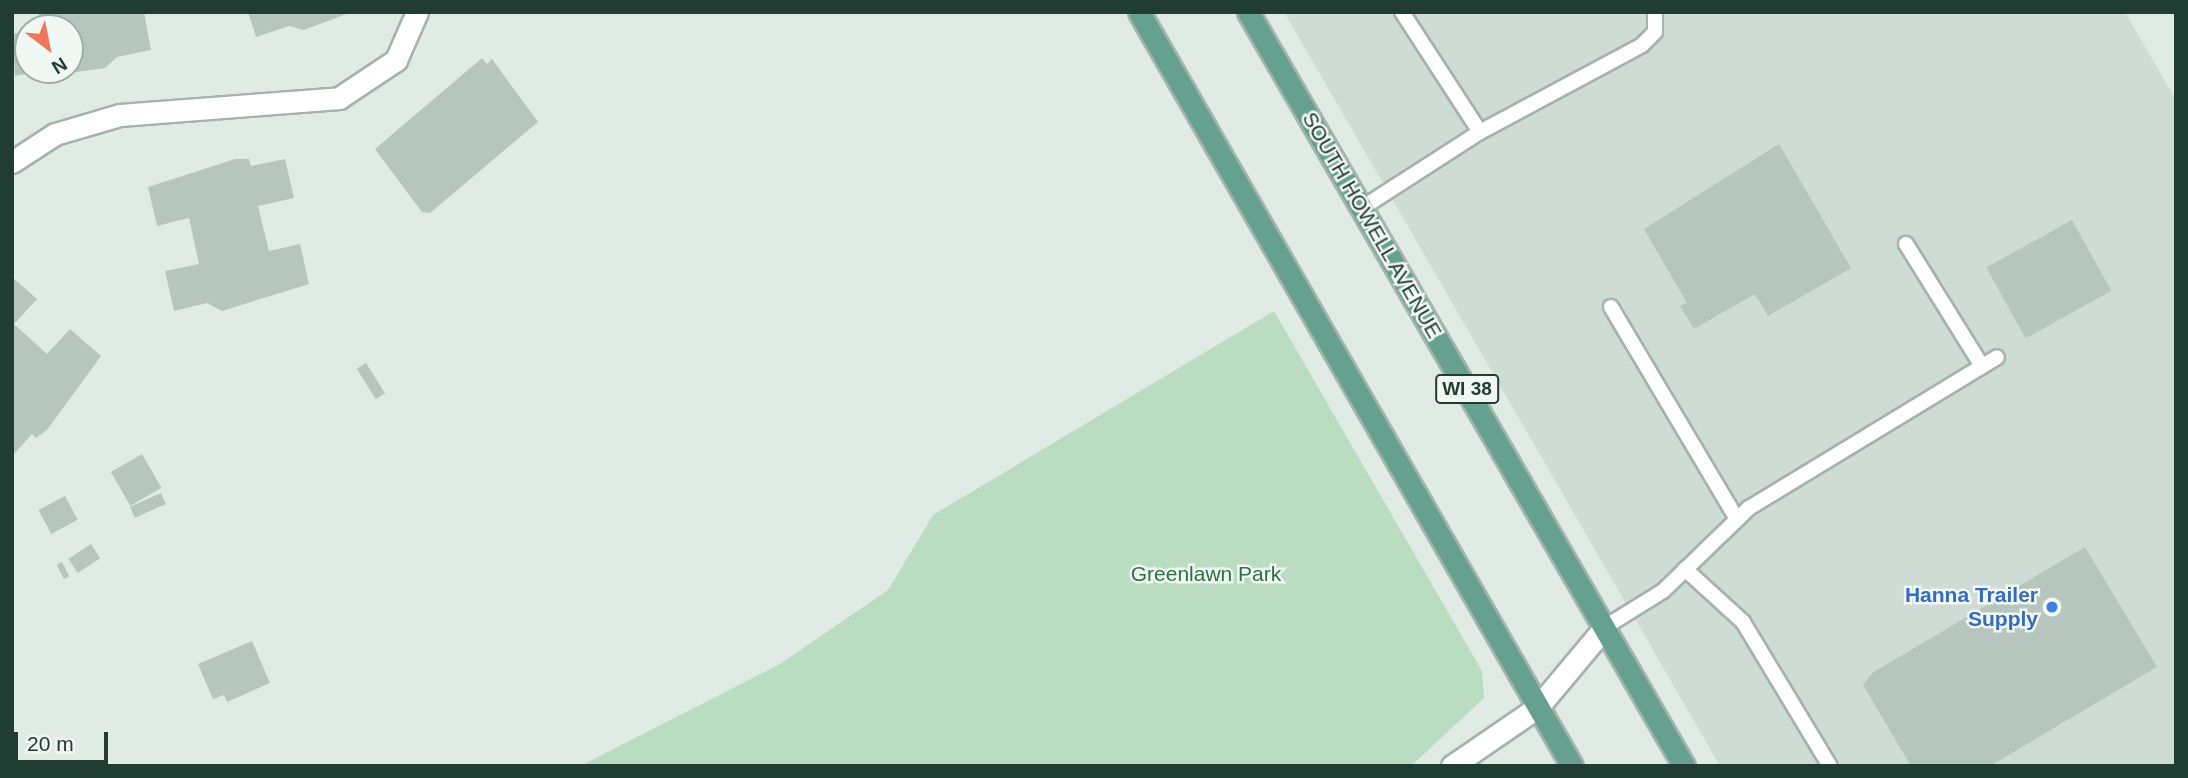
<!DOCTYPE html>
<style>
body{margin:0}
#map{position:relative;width:2188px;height:778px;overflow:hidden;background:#e1ebe6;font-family:Helvetica,sans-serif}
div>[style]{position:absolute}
.built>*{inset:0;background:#cfdbd5}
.green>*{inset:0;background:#baddc1}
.building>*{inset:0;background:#b6c6bf;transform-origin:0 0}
.roads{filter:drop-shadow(2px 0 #a4b3ad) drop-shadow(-2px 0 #a4b3ad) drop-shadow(0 2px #a4b3ad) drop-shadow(0 -2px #a4b3ad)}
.service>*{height:14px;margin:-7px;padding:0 7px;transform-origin:7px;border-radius:7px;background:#fff}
.minor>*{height:21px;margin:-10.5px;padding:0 10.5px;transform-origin:10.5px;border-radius:10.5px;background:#fff}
.primary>*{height:21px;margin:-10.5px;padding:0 10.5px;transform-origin:10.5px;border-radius:10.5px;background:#65a18e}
.dots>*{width:19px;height:19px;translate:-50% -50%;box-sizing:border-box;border:4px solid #f1f8f4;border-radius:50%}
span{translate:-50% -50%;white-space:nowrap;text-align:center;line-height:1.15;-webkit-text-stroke:5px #f1f8f4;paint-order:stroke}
.shield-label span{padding:2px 5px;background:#f1f8f4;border:2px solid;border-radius:5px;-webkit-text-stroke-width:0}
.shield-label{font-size:19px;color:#213c33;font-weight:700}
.street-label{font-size:21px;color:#213c33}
.park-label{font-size:21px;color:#2c7343}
.shop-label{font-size:21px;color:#366cbe;font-weight:700}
.right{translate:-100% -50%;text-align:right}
.frame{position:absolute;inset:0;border:14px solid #213c33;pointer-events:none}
.north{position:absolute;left:14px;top:14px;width:70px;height:70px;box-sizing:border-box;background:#f1f8f4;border:2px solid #9eada7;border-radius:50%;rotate:148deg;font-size:19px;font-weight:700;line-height:28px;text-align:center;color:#213c33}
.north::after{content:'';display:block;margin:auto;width:24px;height:32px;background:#f17559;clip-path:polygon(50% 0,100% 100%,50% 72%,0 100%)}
.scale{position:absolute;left:14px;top:732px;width:94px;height:32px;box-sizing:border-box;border:4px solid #213c33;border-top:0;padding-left:9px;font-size:21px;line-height:24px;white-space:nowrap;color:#213c33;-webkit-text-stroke:5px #f1f8f4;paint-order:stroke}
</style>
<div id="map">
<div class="built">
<div style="clip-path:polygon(1284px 12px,2125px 12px,2176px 100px,2176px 766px,1720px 766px)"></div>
</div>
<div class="green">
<div style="clip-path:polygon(1274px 311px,1482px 671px,1484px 698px,1411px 766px,580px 766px,780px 664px,888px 590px,933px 515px)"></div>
</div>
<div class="building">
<div style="clip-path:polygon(38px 12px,144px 12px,151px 50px,117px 57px,105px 68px,49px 76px,48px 70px,70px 70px,70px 28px,41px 28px)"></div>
<div style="clip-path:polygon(248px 12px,349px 12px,349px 13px,304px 30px,289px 26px,256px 37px)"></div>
<div style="clip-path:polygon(28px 31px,28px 70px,40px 71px,15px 76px,12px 34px)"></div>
<div style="clip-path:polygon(482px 58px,487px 64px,492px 59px,538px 122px,430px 213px,422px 212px,375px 149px)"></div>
<div style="clip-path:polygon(1779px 144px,1851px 268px,1768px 316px,1755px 294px,1694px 329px,1680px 306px,1687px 303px,1644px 229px)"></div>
<div style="clip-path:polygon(235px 159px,249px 159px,251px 166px,285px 159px,294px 198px,258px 206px,269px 251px,300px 244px,309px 284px,222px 311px,207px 303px,174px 311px,165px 271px,199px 264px,189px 218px,157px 226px,148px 187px)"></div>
<div style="left:2072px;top:220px;width:81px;height:98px;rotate:61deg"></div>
<div style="clip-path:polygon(12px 277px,37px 299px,14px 324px,47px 354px,70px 329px,101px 356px,47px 430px,36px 438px,32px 434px,12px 456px)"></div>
<div style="left:366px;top:363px;width:36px;height:11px;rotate:58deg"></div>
<div style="left:142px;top:454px;width:39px;height:36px;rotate:60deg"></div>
<div style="left:161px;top:493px;width:12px;height:34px;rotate:66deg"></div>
<div style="left:65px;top:496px;width:27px;height:30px;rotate:62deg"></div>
<div style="left:91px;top:544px;width:17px;height:27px;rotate:57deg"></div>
<div style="clip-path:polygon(2085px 547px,2157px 667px,1990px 766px,1911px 766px,1863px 685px,1872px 673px)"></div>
<div style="left:62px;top:562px;width:16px;height:6px;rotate:63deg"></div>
<div style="clip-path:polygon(252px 641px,270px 683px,227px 702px,224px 695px,213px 699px,198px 664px)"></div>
</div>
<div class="roads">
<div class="service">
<div style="left:1402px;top:12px;width:143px;rotate:57deg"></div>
<div style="left:1362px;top:208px;width:140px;rotate:-32.8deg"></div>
<div style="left:1480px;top:132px;width:184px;rotate:-28.2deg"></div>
<div style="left:1642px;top:45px;width:18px;rotate:-45deg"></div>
<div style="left:1655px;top:32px;width:20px;rotate:-90deg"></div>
<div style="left:1906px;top:244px;width:144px;rotate:58.1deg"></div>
<div style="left:1611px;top:307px;width:247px;rotate:59.3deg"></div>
<div style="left:1685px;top:569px;width:79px;rotate:42.4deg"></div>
<div style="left:1743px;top:622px;width:168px;rotate:58.9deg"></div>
<div style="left:1605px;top:627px;width:68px;rotate:-31.8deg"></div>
<div style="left:1663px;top:591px;width:120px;rotate:-44deg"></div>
<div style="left:1749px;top:508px;width:290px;rotate:-31.3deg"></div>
</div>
<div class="minor">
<div style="left:12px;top:162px;width:51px;rotate:-33.1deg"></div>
<div style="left:55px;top:134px;width:68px;rotate:-16.3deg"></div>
<div style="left:120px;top:115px;width:220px;rotate:-4.4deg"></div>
<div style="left:339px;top:98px;width:69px;rotate:-33.7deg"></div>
<div style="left:396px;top:60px;width:52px;rotate:-66.4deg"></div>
<div style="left:1452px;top:766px;width:104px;rotate:-34.5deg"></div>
<div style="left:1538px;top:707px;width:104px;rotate:-50.1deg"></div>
</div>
<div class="primary">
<div style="left:1139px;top:12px;width:869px;rotate:60.13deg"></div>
<div style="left:1248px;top:12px;width:871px;rotate:59.96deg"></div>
</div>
</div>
<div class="dots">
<div style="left:2052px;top:607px;background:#3f7fe0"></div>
</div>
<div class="shield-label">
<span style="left:1467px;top:389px">WI 38</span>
</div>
<div class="street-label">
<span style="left:1372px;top:225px;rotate:60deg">SOUTH HOWELL AVENUE</span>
</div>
<div class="park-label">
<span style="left:1206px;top:574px">Greenlawn Park</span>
</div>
<div class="shop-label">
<span class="right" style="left:2038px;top:607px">Hanna Trailer<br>Supply</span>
</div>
<div class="frame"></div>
<div class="north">N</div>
<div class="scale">20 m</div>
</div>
